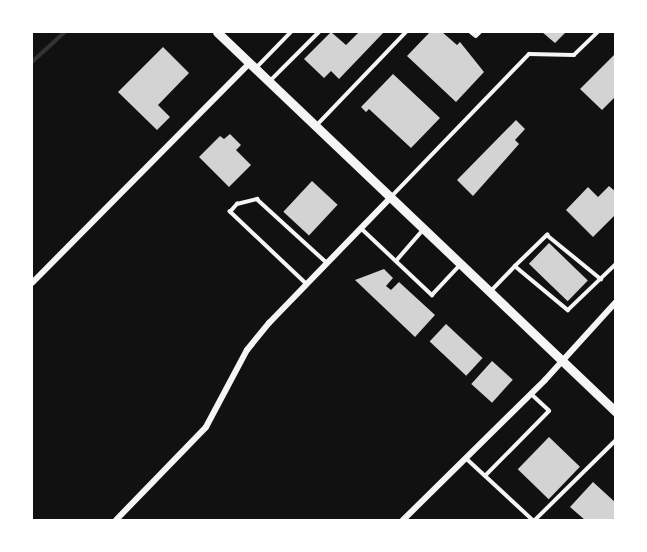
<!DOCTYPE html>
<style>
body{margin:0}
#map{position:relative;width:647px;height:552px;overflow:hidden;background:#111;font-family:Overpass,sans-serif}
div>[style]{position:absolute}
.stream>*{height:3.5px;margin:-1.75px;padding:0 1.75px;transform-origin:1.75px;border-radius:1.75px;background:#333}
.building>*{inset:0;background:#d3d3d3;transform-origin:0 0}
.service>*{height:3.5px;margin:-1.75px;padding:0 1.75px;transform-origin:1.75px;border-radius:1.75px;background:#f5f5f5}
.minor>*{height:6px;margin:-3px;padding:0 3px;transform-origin:3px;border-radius:3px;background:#f5f5f5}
.secondary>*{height:9px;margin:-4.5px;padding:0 4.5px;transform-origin:4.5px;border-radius:4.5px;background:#f5f5f5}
span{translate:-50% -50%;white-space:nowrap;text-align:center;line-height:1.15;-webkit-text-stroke:5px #fff;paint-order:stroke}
.frame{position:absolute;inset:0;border:33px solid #fff;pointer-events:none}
</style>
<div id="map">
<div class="stream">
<div style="left:32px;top:62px;width:45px;rotate:-42.3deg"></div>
</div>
<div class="building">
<div style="clip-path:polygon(331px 32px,346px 45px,359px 32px,384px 32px,339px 79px,331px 71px,324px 78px,304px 59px)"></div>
<div style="clip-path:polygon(430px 32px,442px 32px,457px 45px,460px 42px,484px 72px,456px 102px,407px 56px)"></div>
<div style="clip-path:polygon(542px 32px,566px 32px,555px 43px)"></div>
<div style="clip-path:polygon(163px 47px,189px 73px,158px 105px,170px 117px,157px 130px,118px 92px)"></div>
<div style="clip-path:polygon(616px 53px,616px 96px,602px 110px,580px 89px)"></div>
<div style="clip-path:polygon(393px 74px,440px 118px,411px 148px,369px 109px,366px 112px,361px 107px)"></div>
<div style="clip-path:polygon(516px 120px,525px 129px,515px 140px,519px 144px,473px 196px,457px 180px)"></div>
<div style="clip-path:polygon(230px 134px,241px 145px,236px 150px,251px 165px,229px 187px,199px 157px,220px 136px,224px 139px)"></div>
<div style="left:312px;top:181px;width:35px;height:42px;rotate:43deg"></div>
<div style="clip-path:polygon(609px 186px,616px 192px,616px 214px,593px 237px,566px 210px,588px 187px,598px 197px)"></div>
<div style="left:549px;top:243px;width:54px;height:29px;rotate:44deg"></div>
<div style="clip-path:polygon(384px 269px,393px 278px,386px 286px,391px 290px,399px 282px,435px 315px,415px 337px,355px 280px)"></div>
<div style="left:446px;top:324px;width:50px;height:24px;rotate:43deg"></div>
<div style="left:492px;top:361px;width:28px;height:31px;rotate:42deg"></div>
<div style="left:549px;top:437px;width:43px;height:45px;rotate:44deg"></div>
<div style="clip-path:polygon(593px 482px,616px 503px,616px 520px,585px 520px,570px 507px)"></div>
</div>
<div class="service">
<div style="left:471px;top:32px;width:6px;rotate:39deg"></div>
<div style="left:476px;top:36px;width:6px;rotate:-45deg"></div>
<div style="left:257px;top:67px;width:49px;rotate:-45.8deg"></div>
<div style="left:271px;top:80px;width:68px;rotate:-45deg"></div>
<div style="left:316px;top:126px;width:130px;rotate:-46.2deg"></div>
<div style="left:392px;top:196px;width:197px;rotate:-46deg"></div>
<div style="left:529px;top:54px;width:45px;rotate:1.3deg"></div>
<div style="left:574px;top:55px;width:33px;rotate:-44deg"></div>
<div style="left:361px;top:228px;width:98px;rotate:43.3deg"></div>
<div style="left:432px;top:295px;width:41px;rotate:-47deg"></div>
<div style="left:396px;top:261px;width:40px;rotate:-49deg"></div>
<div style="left:515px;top:266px;width:45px;rotate:-44.1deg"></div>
<div style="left:547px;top:235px;width:70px;rotate:39.2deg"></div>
<div style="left:306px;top:284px;width:105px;rotate:-136.5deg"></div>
<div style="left:230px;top:212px;width:11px;rotate:-49deg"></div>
<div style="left:237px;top:204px;width:21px;rotate:-14deg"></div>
<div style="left:257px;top:199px;width:95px;rotate:42.4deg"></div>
<div style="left:491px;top:291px;width:35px;rotate:-46deg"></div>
<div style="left:515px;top:266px;width:69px;rotate:39.7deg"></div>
<div style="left:568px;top:310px;width:66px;rotate:-43.8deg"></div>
<div style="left:466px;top:458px;width:91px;rotate:42.8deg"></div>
<div style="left:485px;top:476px;width:91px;rotate:-45.4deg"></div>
<div style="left:549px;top:411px;width:25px;rotate:-137deg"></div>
<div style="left:535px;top:520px;width:114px;rotate:-44.6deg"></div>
</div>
<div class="minor">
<div style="left:32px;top:283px;width:310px;rotate:-45.3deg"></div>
<div style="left:116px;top:520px;width:129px;rotate:-45.9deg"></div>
<div style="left:206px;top:427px;width:87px;rotate:-62deg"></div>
<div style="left:247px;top:350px;width:35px;rotate:-51deg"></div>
<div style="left:269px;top:323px;width:174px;rotate:-45.9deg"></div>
<div style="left:403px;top:520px;width:199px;rotate:-44.6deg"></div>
<div style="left:545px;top:380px;width:105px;rotate:-47.7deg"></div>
</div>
<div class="secondary">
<div style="left:217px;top:32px;width:551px;rotate:43.6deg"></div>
</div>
<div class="frame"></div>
</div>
